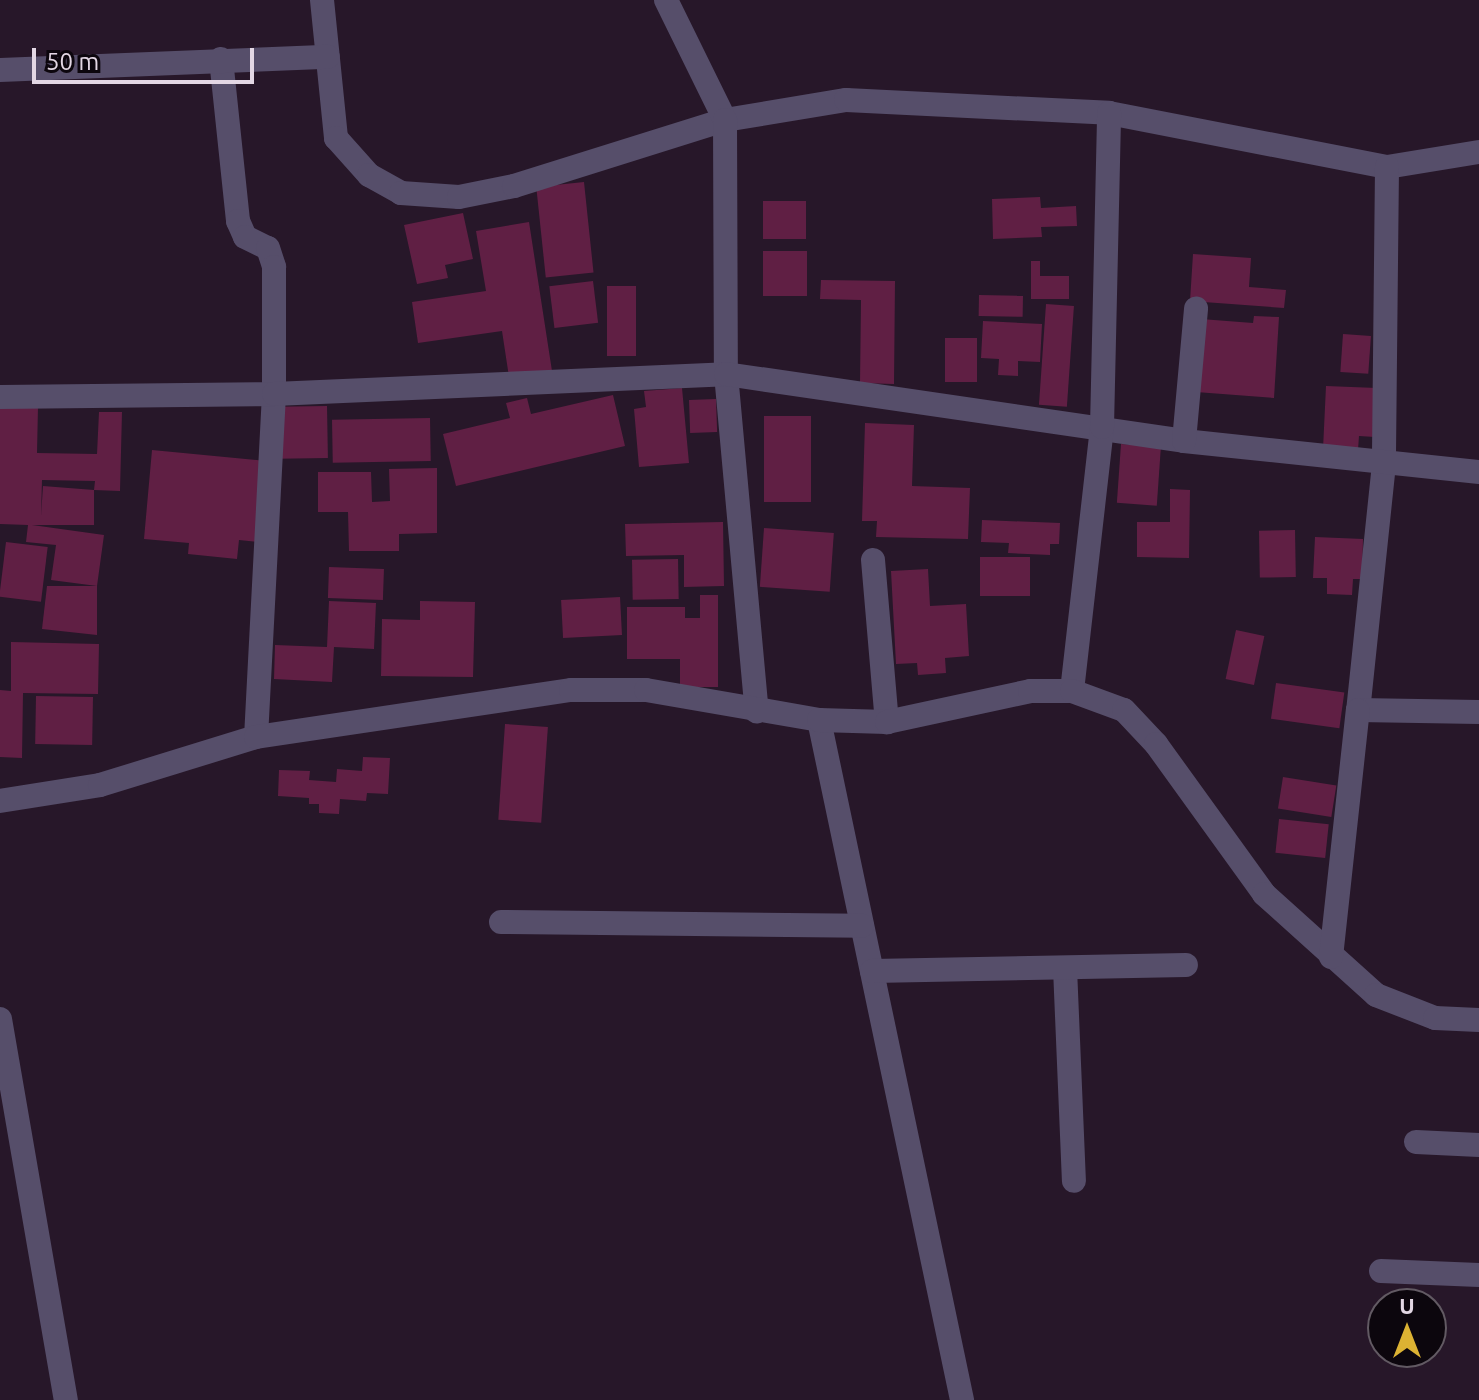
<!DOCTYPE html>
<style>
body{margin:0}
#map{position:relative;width:1479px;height:1400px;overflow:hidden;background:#271729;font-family:Ubuntu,sans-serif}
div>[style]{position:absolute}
.building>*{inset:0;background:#601f44;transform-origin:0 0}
.street>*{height:24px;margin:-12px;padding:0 12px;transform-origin:12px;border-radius:12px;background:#564e6a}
span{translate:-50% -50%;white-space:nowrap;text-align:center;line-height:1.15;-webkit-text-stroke:7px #0c060d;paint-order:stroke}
.north{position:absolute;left:1367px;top:1288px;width:80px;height:80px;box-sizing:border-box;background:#0c060d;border:2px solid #625a63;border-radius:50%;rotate:0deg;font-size:22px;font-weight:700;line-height:32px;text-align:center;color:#e3d7e4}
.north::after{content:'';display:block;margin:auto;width:28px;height:36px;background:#dcb233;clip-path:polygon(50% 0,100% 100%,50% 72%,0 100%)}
.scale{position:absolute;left:32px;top:48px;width:222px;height:36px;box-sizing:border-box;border:4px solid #e3d7e4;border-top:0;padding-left:10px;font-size:24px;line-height:28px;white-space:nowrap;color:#e3d7e4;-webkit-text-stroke:6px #0c060d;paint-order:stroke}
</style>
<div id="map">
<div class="building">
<div style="left:584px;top:182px;width:91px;height:48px;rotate:84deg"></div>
<div style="clip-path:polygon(1040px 197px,1041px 208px,1076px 206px,1077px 226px,1041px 227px,1042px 237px,993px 239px,992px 199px)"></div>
<div style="left:763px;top:201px;width:43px;height:38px"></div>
<div style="clip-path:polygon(463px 213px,473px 259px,445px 265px,448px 278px,417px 284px,404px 225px)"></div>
<div style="clip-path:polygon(529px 222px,552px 371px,509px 377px,502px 331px,418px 343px,412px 302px,486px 291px,476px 231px)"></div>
<div style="left:763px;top:251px;width:44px;height:45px"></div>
<div style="clip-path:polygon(1193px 254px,1251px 258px,1249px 287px,1286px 290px,1284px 308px,1190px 301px)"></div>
<div style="clip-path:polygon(1031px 261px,1040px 261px,1040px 276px,1069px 276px,1069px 299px,1031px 299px)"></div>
<div style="clip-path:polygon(821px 280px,895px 281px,894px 384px,860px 383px,861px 300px,820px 299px)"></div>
<div style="left:593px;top:281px;width:42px;height:44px;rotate:83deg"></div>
<div style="left:607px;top:286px;width:29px;height:70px"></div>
<div style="left:979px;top:295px;width:44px;height:21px;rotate:1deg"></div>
<div style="left:1046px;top:304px;width:28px;height:101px;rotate:4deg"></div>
<div style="clip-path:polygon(1254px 316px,1279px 317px,1274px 398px,1196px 392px,1201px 319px,1253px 323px)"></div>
<div style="clip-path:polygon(983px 321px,1042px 324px,1040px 362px,1018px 361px,1018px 376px,998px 375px,999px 359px,981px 358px)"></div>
<div style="left:1343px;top:334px;width:28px;height:38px;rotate:4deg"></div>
<div style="left:945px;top:338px;width:32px;height:44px"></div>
<div style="clip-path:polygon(1326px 386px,1377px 388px,1375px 437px,1359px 436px,1358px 450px,1323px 449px)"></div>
<div style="clip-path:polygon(682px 388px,689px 463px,639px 467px,634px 409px,646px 407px,644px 391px)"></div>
<div style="clip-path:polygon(613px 395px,625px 446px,456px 486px,443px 434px,510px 418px,506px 403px,527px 398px,531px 414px)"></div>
<div style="left:716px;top:399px;width:33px;height:27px;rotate:88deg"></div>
<div style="clip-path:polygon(0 406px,38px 407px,37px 453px,97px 454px,99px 412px,122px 412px,120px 491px,94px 490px,95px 481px,42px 480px,41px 516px,43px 486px,94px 490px,94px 525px,32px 525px,104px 535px,97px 586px,51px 580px,56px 545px,26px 542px,28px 525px,0 524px)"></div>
<div style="left:327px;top:406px;width:52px;height:50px;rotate:89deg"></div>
<div style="left:764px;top:416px;width:47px;height:86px"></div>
<div style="left:430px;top:418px;width:43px;height:98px;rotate:89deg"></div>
<div style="clip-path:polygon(865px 423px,914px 425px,912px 486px,970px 488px,968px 539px,876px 537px,877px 521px,862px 521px)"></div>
<div style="left:1121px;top:444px;width:40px;height:59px;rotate:4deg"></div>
<div style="clip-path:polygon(152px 450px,266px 461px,258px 542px,239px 540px,237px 559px,188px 554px,189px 543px,144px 539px)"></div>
<div style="clip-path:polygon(437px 468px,437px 533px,399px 534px,399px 551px,349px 551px,348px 512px,318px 512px,318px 472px,371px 472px,372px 502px,390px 501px,389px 469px)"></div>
<div style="clip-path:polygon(1170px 489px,1190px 490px,1189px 558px,1137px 557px,1137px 522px,1170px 522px)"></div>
<div style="clip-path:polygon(982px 520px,1060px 523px,1059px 544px,1050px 544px,1050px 555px,1008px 553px,1009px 543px,981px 542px)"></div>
<div style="clip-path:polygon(723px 522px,724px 586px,684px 587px,684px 555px,626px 556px,625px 524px)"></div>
<div style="left:764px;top:528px;width:70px;height:59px;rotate:4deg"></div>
<div style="left:1295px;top:530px;width:47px;height:36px;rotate:89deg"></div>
<div style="clip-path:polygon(1315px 537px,1363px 539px,1362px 579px,1353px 579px,1352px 595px,1327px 594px,1327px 578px,1313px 578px)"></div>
<div style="left:6px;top:542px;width:42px;height:55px;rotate:7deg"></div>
<div style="left:980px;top:557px;width:50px;height:39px"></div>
<div style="left:678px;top:559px;width:40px;height:46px;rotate:89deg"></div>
<div style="left:329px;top:567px;width:55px;height:31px;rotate:2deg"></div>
<div style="clip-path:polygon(928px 569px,930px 606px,966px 604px,969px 656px,945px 658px,946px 673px,918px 675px,917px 663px,896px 664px,891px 571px)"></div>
<div style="clip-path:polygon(47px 586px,97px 586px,97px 635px,42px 629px)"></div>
<div style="clip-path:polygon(700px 595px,718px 595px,718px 687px,680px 687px,680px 659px,627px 659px,627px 607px,685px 607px,685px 618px,700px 618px)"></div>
<div style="left:620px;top:597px;width:38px;height:59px;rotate:87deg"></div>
<div style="clip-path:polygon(329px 601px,376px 603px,374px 649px,334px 647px,332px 682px,274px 679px,275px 645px,327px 647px)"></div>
<div style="clip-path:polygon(420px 601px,475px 602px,473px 677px,381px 676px,382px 619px,420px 620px)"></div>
<div style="left:1236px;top:630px;width:29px;height:50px;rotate:12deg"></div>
<div style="clip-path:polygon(11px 642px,99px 644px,98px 694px,23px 693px,22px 758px,0 757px,0 690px,11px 691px)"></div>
<div style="left:1276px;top:683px;width:69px;height:36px;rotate:8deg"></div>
<div style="left:36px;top:696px;width:57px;height:48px;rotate:1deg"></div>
<div style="left:505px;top:724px;width:43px;height:96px;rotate:4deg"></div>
<div style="clip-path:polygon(363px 757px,390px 758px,388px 794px,367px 793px,366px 801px,340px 799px,339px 814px,319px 813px,319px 804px,309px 804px,309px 798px,278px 796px,279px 770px,310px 771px,309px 780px,336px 782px,337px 769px,362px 771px)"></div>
<div style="left:1283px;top:777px;width:54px;height:32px;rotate:9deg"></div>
<div style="left:1279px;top:819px;width:50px;height:34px;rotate:6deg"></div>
</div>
<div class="street">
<div style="left:322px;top:0;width:139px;rotate:84.2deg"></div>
<div style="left:336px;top:138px;width:50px;rotate:48.3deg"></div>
<div style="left:369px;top:175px;width:37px;rotate:29deg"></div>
<div style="left:401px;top:193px;width:58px;rotate:3.9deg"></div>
<div style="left:459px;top:197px;width:56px;rotate:-11.3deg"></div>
<div style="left:514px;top:186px;width:221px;rotate:-17.4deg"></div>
<div style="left:725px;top:120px;width:123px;rotate:-9.4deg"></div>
<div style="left:846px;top:100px;width:263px;rotate:2.8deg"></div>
<div style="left:1109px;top:113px;width:283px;rotate:11deg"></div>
<div style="left:1387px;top:167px;width:93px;rotate:-9.3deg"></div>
<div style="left:666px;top:0;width:134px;rotate:63.8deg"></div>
<div style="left:725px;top:120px;width:254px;rotate:89.8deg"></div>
<div style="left:726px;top:374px;width:339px;rotate:84.8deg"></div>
<div style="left:221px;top:59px;width:163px;rotate:84deg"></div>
<div style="left:238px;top:221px;width:17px;rotate:66deg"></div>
<div style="left:245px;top:237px;width:25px;rotate:26deg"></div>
<div style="left:268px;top:248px;width:20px;rotate:72deg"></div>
<div style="left:274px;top:267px;width:127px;rotate:90deg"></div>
<div style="left:274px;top:394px;width:343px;rotate:93deg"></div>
<div style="left:0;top:70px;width:328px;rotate:-2.3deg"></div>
<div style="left:1387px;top:167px;width:297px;rotate:90.6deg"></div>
<div style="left:1384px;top:464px;width:247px;rotate:96deg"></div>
<div style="left:1358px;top:710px;width:121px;rotate:0.9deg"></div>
<div style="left:0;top:397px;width:274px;rotate:-0.6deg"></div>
<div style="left:274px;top:394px;width:452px;rotate:-2.5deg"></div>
<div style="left:726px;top:374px;width:463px;rotate:8.3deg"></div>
<div style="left:1184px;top:441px;width:297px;rotate:6deg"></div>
<div style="left:1184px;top:441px;width:133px;rotate:-84.8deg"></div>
<div style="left:873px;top:560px;width:163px;rotate:85.1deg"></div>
<div style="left:1072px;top:691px;width:266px;rotate:-83.5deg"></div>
<div style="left:1102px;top:427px;width:314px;rotate:-88.7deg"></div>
<div style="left:819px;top:720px;width:695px;rotate:78.12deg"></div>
<div style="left:0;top:801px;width:101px;rotate:-9.1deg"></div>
<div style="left:100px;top:785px;width:163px;rotate:-17.1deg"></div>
<div style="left:256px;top:737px;width:318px;rotate:-8.5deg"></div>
<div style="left:571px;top:690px;width:75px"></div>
<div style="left:646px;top:690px;width:176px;rotate:9.8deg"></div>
<div style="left:819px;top:720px;width:68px;rotate:1.7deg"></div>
<div style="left:887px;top:722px;width:146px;rotate:-12.2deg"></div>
<div style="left:1030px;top:691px;width:42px"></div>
<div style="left:1072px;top:691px;width:55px;rotate:20.1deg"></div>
<div style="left:1124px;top:710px;width:47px;rotate:46.7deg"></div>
<div style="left:1156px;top:744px;width:185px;rotate:54.2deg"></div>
<div style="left:1264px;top:894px;width:151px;rotate:42deg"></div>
<div style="left:1376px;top:995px;width:63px;rotate:21.3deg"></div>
<div style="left:1435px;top:1018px;width:44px;rotate:2.6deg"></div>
<div style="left:501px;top:922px;width:361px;rotate:0.6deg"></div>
<div style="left:1331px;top:957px;width:248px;rotate:-83.8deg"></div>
<div style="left:1065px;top:968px;width:213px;rotate:87.6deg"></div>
<div style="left:872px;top:971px;width:314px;rotate:-1.1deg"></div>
<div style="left:0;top:1019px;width:387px;rotate:80.2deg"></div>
<div style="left:1416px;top:1142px;width:63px;rotate:2.7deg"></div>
<div style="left:1381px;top:1271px;width:98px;rotate:2.3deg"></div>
</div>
<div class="north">U</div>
<div class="scale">50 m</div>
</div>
